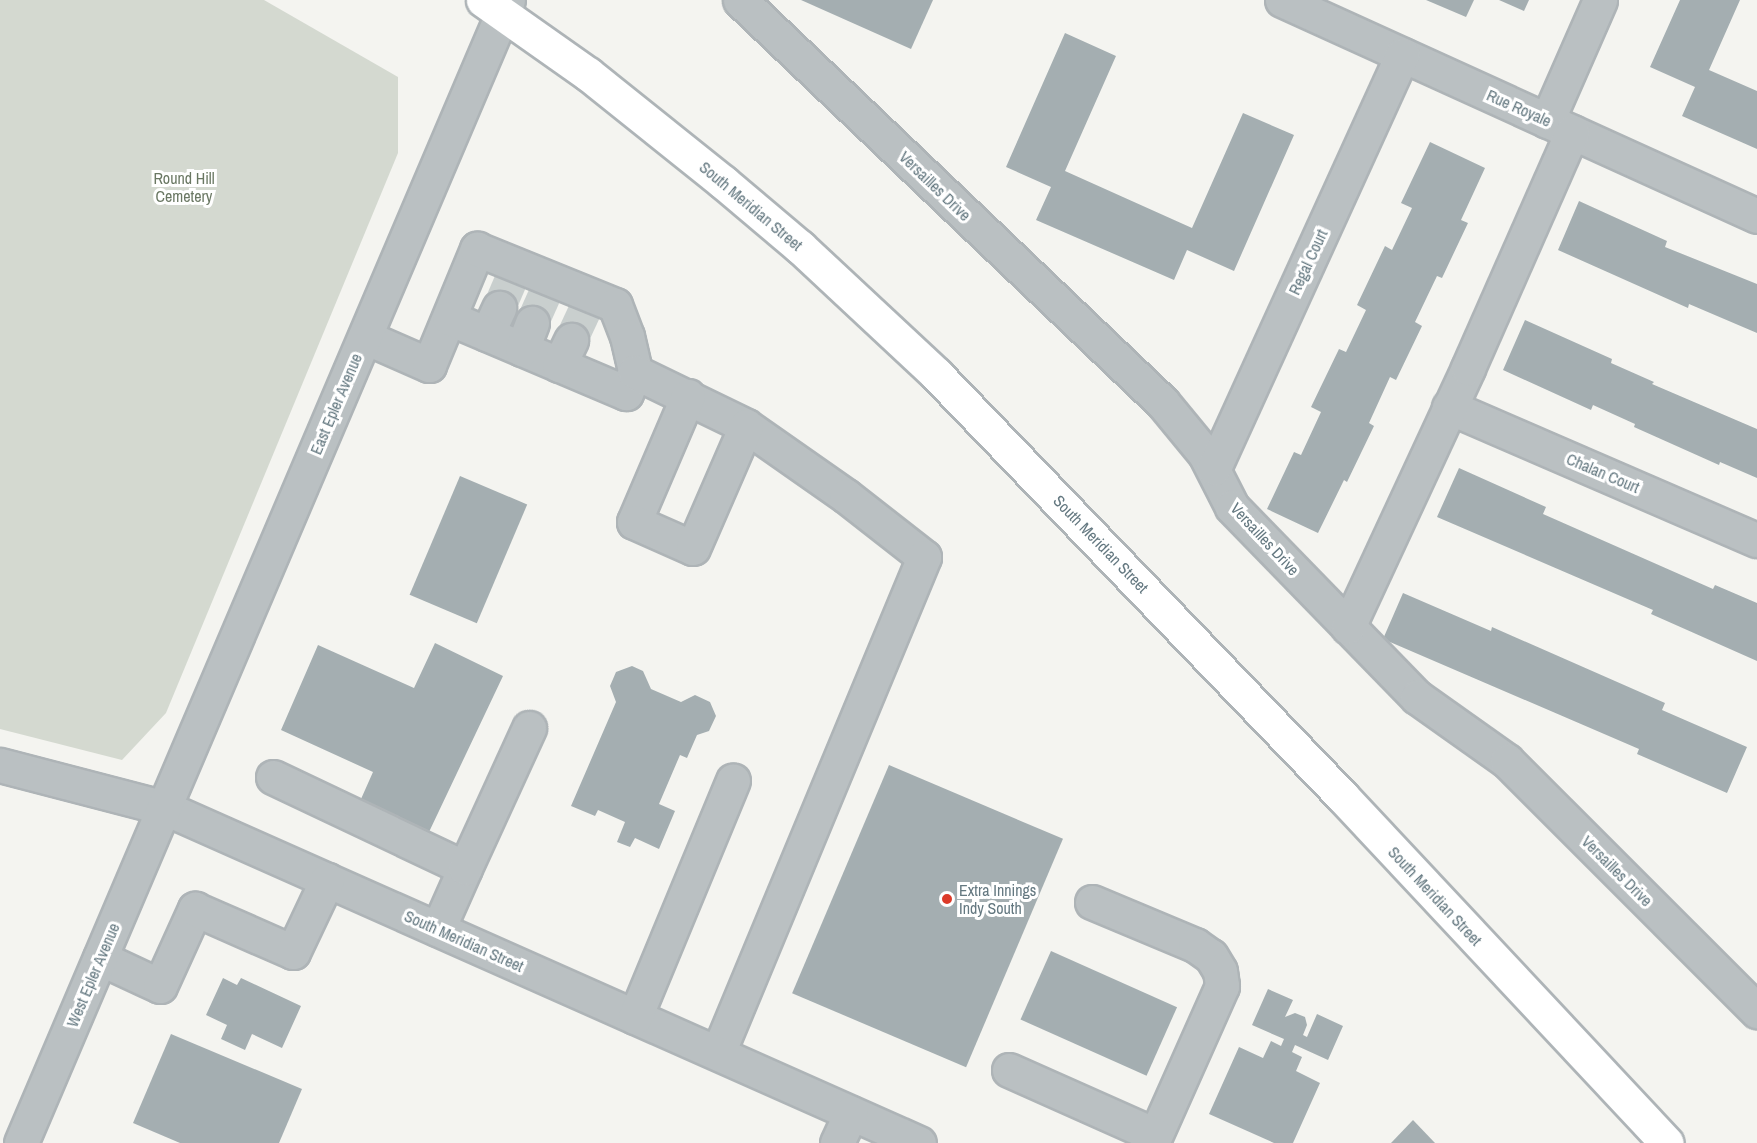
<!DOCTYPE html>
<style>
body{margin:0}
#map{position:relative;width:1757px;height:1143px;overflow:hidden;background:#f4f4f0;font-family:"Archivo Narrow",sans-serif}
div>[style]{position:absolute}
.green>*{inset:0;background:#d4d9d0}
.building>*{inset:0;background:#a4aeb1;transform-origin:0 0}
.minor-tunnel>*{height:33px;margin-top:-16.5px;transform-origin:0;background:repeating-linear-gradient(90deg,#c9cfce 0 33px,transparent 0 49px)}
.roads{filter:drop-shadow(2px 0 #aeb4b7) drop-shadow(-2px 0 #aeb4b7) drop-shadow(0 2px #aeb4b7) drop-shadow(0 -2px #aeb4b7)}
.minor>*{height:33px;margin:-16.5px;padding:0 16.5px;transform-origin:16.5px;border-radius:16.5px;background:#bac0c2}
.major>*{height:33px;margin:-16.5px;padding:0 16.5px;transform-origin:16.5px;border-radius:16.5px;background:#fff}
.dots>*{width:16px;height:16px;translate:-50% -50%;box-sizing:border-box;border:3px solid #fff;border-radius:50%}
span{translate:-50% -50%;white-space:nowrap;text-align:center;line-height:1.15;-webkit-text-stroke:6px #fff;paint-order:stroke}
.street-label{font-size:16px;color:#647880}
.park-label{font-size:16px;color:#6a7863}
.poi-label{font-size:16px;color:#647880}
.left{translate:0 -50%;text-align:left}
</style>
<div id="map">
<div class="green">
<div style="clip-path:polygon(0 0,264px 0,398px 77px,398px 153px,166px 713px,122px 760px,0 729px)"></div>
</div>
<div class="building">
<div style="clip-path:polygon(801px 0,933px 0,911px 49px)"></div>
<div style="clip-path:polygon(1426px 0,1474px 0,1466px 17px)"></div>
<div style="clip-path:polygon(1499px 0,1529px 0,1524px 11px)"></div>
<div style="clip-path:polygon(1680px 0,1740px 0,1709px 70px,1757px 91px,1757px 149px,1682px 116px,1695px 87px,1650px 67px)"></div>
<div style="clip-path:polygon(1065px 33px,1116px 56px,1065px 171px,1192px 228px,1243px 113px,1294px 135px,1234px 271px,1187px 250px,1174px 280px,1036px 220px,1051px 187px,1006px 167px)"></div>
<div style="clip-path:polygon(1430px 142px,1485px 168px,1461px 220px,1468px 223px,1442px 278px,1437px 276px,1415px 322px,1422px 326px,1396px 380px,1390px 377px,1369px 423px,1374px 426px,1347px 482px,1344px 480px,1318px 533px,1267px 509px,1294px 452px,1301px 455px,1321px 412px,1311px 407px,1339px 349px,1346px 352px,1366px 310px,1357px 305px,1385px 246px,1392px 250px,1412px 208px,1401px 203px)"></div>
<div style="clip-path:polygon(1579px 201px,1667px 241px,1665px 247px,1757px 284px,1757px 333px,1689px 304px,1688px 308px,1558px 250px)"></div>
<div style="clip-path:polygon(1525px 320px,1612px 359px,1611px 363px,1654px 382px,1652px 384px,1757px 429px,1757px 478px,1720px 462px,1719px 465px,1634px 427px,1635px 424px,1593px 405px,1591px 410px,1503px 370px)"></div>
<div style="clip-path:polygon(1459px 468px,1546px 507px,1543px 514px,1713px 589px,1715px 585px,1757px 603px,1757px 661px,1651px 614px,1653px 610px,1437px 517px)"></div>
<div style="left:460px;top:476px;width:73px;height:129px;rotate:23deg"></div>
<div style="clip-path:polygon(1403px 593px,1491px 631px,1492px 627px,1665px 703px,1662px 710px,1747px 747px,1727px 793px,1637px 754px,1639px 749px,1383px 639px)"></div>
<div style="clip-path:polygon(435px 643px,503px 676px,429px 832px,427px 831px,425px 834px,362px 805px,364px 801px,361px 799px,373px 772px,281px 730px,318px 645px,414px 688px)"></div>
<div style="clip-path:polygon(632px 666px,643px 671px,651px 689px,681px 702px,695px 695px,710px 702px,716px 716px,709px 731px,697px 735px,687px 758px,680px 755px,659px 804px,675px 811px,659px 849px,635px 838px,630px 847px,617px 842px,625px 822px,598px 810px,595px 816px,571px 806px,616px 702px,610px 686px,616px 672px)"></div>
<div style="left:889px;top:765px;width:189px;height:248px;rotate:23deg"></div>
<div style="left:1051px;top:951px;width:138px;height:75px;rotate:24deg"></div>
<div style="clip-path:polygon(223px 978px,237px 985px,241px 978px,301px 1006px,282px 1048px,252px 1034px,245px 1050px,221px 1039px,227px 1025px,206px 1015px)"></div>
<div style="clip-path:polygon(1268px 989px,1293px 1000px,1285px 1017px,1295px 1013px,1305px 1017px,1307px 1025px,1303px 1035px,1307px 1037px,1317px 1014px,1343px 1026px,1328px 1060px,1295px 1045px,1292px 1052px,1302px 1057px,1296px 1071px,1320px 1083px,1293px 1143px,1274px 1143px,1209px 1114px,1239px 1047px,1263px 1058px,1271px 1041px,1281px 1046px,1284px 1039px,1252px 1025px)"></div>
<div style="clip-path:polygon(171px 1034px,302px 1089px,279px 1143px,180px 1143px,133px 1123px)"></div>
<div style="clip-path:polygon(1413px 1120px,1435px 1143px,1391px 1143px)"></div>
</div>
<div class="minor-tunnel">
<div style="left:499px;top:308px;width:34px;rotate:-67deg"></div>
<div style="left:532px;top:323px;width:34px;rotate:-66deg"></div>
<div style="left:571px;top:340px;width:33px;rotate:-65deg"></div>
</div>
<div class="roads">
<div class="minor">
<div style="left:740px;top:0;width:584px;rotate:43.61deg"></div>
<div style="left:1163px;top:403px;width:66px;rotate:50.5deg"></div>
<div style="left:1205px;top:454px;width:59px;rotate:63deg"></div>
<div style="left:1232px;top:507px;width:265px;rotate:45.8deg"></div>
<div style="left:1417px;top:697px;width:110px;rotate:35.4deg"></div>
<div style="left:1507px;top:761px;width:354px;rotate:45deg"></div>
<div style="left:1282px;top:0;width:522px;rotate:24.45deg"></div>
<div style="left:1547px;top:121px;width:132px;rotate:-66.3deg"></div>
<div style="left:487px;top:334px;width:29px;rotate:-65deg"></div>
<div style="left:365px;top:337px;width:70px;rotate:23.6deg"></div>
<div style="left:429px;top:365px;width:126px;rotate:-67.5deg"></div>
<div style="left:477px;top:249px;width:149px;rotate:22.1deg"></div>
<div style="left:615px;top:305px;width:33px;rotate:69deg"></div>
<div style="left:627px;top:336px;width:37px;rotate:77deg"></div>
<div style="left:635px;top:372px;width:23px;rotate:113deg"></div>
<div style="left:626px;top:393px;width:192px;rotate:-157deg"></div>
<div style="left:522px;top:349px;width:28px;rotate:-69deg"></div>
<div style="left:559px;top:365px;width:28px;rotate:-64deg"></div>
<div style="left:635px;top:372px;width:123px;rotate:25.9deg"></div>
<div style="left:746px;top:426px;width:122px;rotate:35deg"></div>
<div style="left:846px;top:496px;width:99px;rotate:38deg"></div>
<div style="left:924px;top:557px;width:537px;rotate:112.55deg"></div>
<div style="left:688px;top:396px;width:137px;rotate:113.2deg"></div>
<div style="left:634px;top:522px;width:64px;rotate:23.8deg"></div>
<div style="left:693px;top:548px;width:133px;rotate:-66.5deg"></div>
<div style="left:1449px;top:407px;width:335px;rotate:23.4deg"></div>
<div style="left:1214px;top:468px;width:454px;rotate:-65.5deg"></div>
<div style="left:1348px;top:627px;width:285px;rotate:-65.1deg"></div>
<div style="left:1468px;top:368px;width:258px;rotate:-66.2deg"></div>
<div style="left:0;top:765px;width:171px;rotate:14.6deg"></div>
<div style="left:165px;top:808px;width:825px;rotate:23.96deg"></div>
<div style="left:273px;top:777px;width:212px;rotate:25.4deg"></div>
<div style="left:465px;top:868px;width:67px;rotate:113.9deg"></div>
<div style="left:465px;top:868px;width:154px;rotate:-65.4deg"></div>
<div style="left:1092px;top:902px;width:112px;rotate:22.7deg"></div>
<div style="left:1195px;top:945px;width:19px;rotate:35deg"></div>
<div style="left:1211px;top:956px;width:17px;rotate:59deg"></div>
<div style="left:1220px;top:971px;width:15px;rotate:82deg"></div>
<div style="left:1222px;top:986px;width:172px;rotate:114deg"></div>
<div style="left:100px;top:958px;width:66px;rotate:25deg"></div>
<div style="left:160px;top:986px;width:85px;rotate:-65.6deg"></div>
<div style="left:195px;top:909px;width:107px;rotate:23.7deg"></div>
<div style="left:293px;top:952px;width:80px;rotate:-64.7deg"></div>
<div style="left:635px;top:1017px;width:256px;rotate:-67.5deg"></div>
<div style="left:1009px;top:1070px;width:160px;rotate:24deg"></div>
<div style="left:21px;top:1143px;width:1242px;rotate:-66.92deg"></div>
<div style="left:837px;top:1143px;width:33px;rotate:-65deg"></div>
</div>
<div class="major">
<div style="left:483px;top:0;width:128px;rotate:35.2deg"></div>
<div style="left:588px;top:74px;width:173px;rotate:38.7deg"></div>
<div style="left:723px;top:182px;width:101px;rotate:40.2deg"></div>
<div style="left:800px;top:247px;width:186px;rotate:43deg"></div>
<div style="left:936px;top:374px;width:586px;rotate:46.11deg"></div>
<div style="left:1342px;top:796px;width:475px;rotate:46.9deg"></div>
</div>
</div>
<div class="dots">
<div style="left:947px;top:899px;background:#dc3a29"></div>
</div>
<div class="street-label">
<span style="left:1519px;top:108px;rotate:24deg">Rue Royale</span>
<span style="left:935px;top:186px;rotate:44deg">Versailles Drive</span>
<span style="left:751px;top:206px;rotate:40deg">South Meridian Street</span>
<span style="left:1308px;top:262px;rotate:-65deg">Regal Court</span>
<span style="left:336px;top:404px;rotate:-67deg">East Epler Avenue</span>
<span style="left:1603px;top:473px;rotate:23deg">Chalan Court</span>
<span style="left:1265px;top:539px;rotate:47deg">Versailles Drive</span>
<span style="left:1101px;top:544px;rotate:46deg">South Meridian Street</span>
<span style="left:1617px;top:871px;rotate:45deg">Versailles Drive</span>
<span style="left:1435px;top:896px;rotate:47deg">South Meridian Street</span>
<span style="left:464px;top:941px;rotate:24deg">South Meridian Street</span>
<span style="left:93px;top:975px;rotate:-67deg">West Epler Avenue</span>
</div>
<div class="park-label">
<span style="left:184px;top:187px">Round Hill<br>Cemetery</span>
</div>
<div class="poi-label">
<span class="left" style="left:959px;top:899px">Extra Innings<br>Indy South</span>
</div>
</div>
